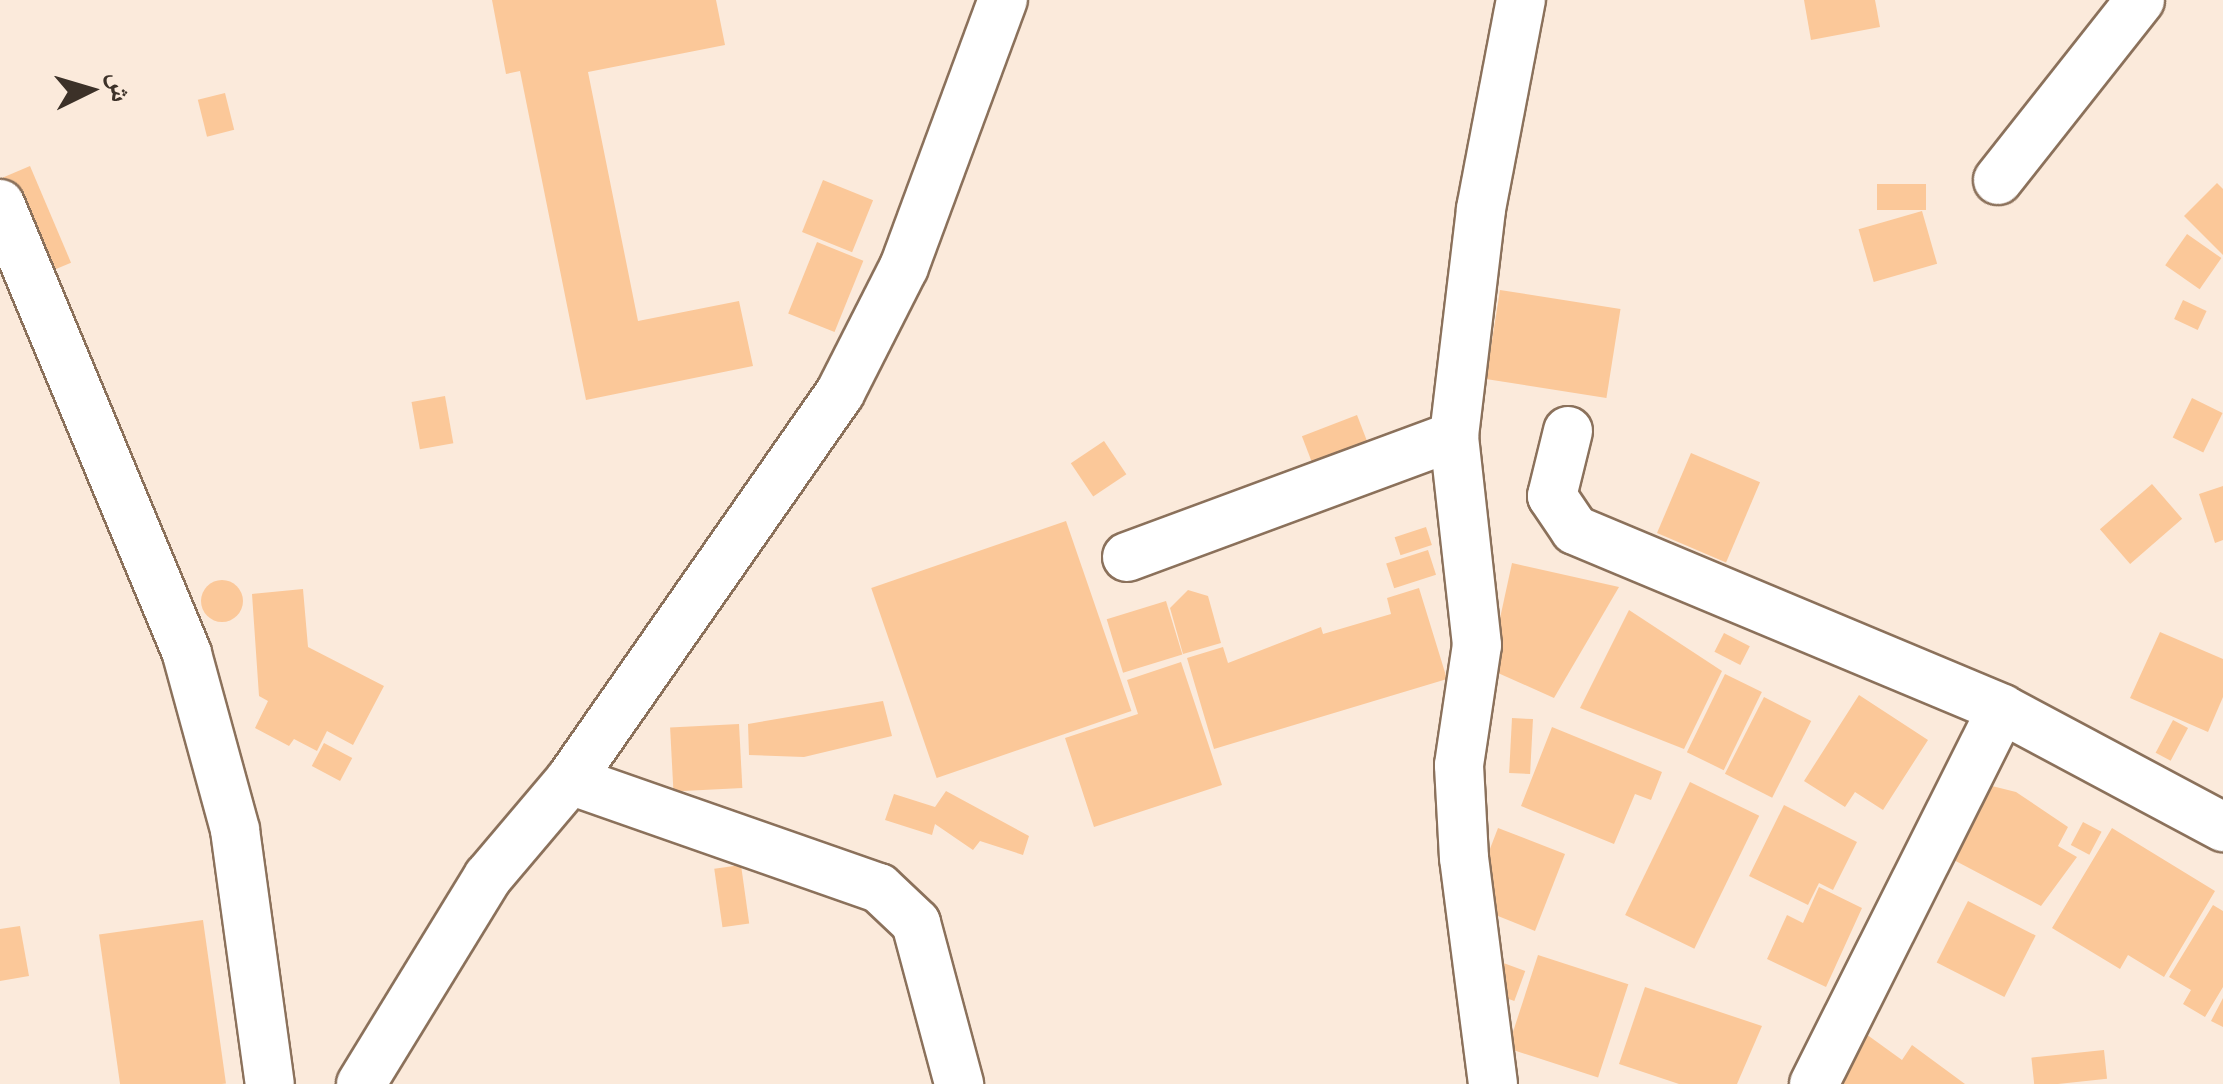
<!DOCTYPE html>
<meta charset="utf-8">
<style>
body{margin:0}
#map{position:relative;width:2223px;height:1084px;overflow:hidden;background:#fbeadb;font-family:"Source Sans 3","Noto Naskh Arabic",sans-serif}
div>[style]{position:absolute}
.building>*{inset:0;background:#fbc899;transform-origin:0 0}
.round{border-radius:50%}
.roads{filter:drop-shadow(2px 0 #8b715b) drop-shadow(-2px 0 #8b715b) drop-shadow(0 2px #8b715b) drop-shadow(0 -2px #8b715b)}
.minor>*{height:48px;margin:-24px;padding:0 24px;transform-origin:24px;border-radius:24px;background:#fff}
span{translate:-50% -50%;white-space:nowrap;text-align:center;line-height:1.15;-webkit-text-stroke:8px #fbeadb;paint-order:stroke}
.north{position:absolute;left:40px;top:40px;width:100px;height:100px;-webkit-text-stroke:8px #fbeadb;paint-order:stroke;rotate:85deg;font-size:28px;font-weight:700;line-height:40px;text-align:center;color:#3c3128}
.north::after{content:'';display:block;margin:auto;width:35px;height:45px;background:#3c3128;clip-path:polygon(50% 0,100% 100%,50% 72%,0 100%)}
</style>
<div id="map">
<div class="building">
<div style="clip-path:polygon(492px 0,716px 0,725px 45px,588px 72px,638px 321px,739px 301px,753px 366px,586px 400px,520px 71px,506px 74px)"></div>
<div style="clip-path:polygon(1804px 0,1875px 0,1880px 27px,1811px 40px)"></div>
<div style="left:225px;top:93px;width:38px;height:28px;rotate:76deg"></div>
<div style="left:30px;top:166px;width:105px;height:30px;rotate:67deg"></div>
<div style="left:823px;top:180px;width:54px;height:56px;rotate:22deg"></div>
<div style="clip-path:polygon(2217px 183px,2223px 189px,2223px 255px,2184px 216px)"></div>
<div style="left:1926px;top:184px;width:26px;height:49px;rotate:90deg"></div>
<div style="left:1922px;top:211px;width:55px;height:66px;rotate:74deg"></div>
<div style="left:2187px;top:234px;width:42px;height:38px;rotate:35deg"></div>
<div style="left:817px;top:242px;width:50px;height:77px;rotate:22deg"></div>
<div style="left:1500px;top:290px;width:122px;height:90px;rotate:9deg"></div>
<div style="left:2183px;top:300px;width:26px;height:21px;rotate:25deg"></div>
<div style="left:445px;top:396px;width:48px;height:34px;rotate:80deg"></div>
<div style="left:2192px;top:398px;width:34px;height:44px;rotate:26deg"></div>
<div style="left:1357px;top:415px;width:30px;height:59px;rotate:69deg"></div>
<div style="left:1104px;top:441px;width:40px;height:40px;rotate:56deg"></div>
<div style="left:1691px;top:453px;width:75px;height:87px;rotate:23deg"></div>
<div style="left:2152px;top:484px;width:46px;height:69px;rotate:49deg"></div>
<div style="clip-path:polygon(2223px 486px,2223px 540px,2215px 543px,2199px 494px)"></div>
<div style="left:1066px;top:521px;width:201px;height:206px;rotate:71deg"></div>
<div style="left:1426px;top:527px;width:19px;height:33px;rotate:72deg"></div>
<div style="left:1428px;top:550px;width:26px;height:44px;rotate:72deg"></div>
<div style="clip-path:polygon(1512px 563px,1619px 587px,1554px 698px,1489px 669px)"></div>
<div class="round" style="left:201px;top:580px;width:42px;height:42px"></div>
<div style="clip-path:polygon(1419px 588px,1447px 679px,1214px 749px,1187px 658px,1223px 647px,1228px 663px,1321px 627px,1323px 634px,1391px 614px,1387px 598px)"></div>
<div style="clip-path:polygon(303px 589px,308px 647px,384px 686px,353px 745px,327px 731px,317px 751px,294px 739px,289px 746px,255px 728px,268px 701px,259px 696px,252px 594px)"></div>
<div style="clip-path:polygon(1188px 590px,1208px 596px,1221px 643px,1183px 654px,1170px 608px)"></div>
<div style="left:1166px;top:601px;width:56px;height:62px;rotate:73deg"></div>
<div style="clip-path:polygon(1629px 610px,1722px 671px,1684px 749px,1580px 708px)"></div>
<div style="clip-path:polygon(2160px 632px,2223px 659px,2223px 697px,2208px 732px,2130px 698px)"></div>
<div style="left:1724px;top:633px;width:29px;height:21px;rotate:27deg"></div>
<div style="clip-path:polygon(1181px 662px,1222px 785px,1094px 827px,1065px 738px,1138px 714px,1127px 680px)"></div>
<div style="left:1725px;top:674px;width:41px;height:87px;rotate:26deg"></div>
<div style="clip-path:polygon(1859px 695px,1928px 740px,1883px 810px,1855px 792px,1845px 807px,1804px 781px)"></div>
<div style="left:1764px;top:697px;width:53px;height:86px;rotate:27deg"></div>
<div style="clip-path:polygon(883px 701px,892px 736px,804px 757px,749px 755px,748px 724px)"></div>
<div style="left:1512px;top:718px;width:21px;height:55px;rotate:3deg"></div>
<div style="left:2173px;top:720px;width:17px;height:37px;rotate:28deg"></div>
<div style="left:739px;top:724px;width:64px;height:69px;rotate:87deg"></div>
<div style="clip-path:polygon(1552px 727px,1662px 772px,1651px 800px,1635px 794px,1614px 844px,1521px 806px)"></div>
<div style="left:324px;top:743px;width:32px;height:26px;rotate:28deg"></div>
<div style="left:1690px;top:782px;width:77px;height:148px;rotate:26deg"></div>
<div style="clip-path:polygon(1988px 785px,2016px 792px,2068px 827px,2058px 846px,2077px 857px,2041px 906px,1950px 858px)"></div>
<div style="clip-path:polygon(946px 791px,1029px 836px,1023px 855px,980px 841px,973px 850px,935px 824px,932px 835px,885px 820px,894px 794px,935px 807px)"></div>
<div style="clip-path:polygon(1784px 805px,1857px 842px,1833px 890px,1819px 883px,1808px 905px,1749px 876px)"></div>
<div style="left:2083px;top:822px;width:21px;height:26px;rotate:28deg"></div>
<div style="clip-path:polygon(1498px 828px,1565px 854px,1535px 931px,1483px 910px,1483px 867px)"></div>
<div style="clip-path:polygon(2112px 828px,2215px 891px,2164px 977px,2128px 955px,2120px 969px,2052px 928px)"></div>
<div style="left:741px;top:865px;width:59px;height:27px;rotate:82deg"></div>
<div style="clip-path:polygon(1819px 887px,1862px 908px,1826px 987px,1767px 959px,1787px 915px,1803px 923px)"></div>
<div style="left:1968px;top:901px;width:76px;height:69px;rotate:27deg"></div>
<div style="clip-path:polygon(2213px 905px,2223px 911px,2223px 987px,2205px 1017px,2183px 1004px,2191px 990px,2169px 977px)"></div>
<div style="left:203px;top:920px;width:165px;height:105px;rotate:82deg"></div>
<div style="clip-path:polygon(20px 926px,29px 976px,0 981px,0 929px)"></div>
<div style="left:1538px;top:955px;width:95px;height:98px;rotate:18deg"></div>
<div style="left:1498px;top:961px;width:29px;height:32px;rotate:20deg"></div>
<div style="clip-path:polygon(1645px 987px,1762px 1026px,1737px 1084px,1679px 1084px,1619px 1064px)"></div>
<div style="clip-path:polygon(2223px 998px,2223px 1027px,2211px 1021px)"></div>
<div style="clip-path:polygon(1866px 1034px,1902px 1060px,1912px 1045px,1965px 1084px,1830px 1084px)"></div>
<div style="left:2104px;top:1050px;width:29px;height:73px;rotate:84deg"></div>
</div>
<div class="roads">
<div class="minor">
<div style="left:1998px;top:180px;width:229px;rotate:-51.7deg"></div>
<div style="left:0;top:204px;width:487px;rotate:67.4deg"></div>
<div style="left:187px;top:654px;width:182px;rotate:74.7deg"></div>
<div style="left:235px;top:830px;width:256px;rotate:82.2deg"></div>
<div style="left:1568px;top:431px;width:67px;rotate:103.8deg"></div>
<div style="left:1552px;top:496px;width:41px;rotate:55.9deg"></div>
<div style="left:1575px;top:530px;width:463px;rotate:22.7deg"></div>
<div style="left:2002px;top:709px;width:251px;rotate:28.1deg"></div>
<div style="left:1127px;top:557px;width:349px;rotate:-20.3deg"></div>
<div style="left:570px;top:780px;width:327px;rotate:19.3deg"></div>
<div style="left:879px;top:888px;width:51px;rotate:43.4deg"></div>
<div style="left:916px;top:923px;width:167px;rotate:75deg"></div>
<div style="left:361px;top:1084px;width:243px;rotate:-58.5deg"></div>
<div style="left:488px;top:877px;width:127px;rotate:-49.8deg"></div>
<div style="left:570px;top:780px;width:472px;rotate:-55.1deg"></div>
<div style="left:840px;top:393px;width:141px;rotate:-63.1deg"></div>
<div style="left:904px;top:267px;width:285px;rotate:-69.7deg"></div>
<div style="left:1493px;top:1084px;width:228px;rotate:-97.3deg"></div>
<div style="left:1464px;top:858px;width:93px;rotate:-93.1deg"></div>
<div style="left:1459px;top:765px;width:121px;rotate:-81.5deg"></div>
<div style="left:1477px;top:645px;width:210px;rotate:-96.3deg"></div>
<div style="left:1454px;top:436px;width:229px;rotate:-83.2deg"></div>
<div style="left:1481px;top:209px;width:213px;rotate:-79.2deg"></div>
<div style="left:1814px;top:1084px;width:419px;rotate:-63.4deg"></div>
</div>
</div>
<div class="north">ش</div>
</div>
